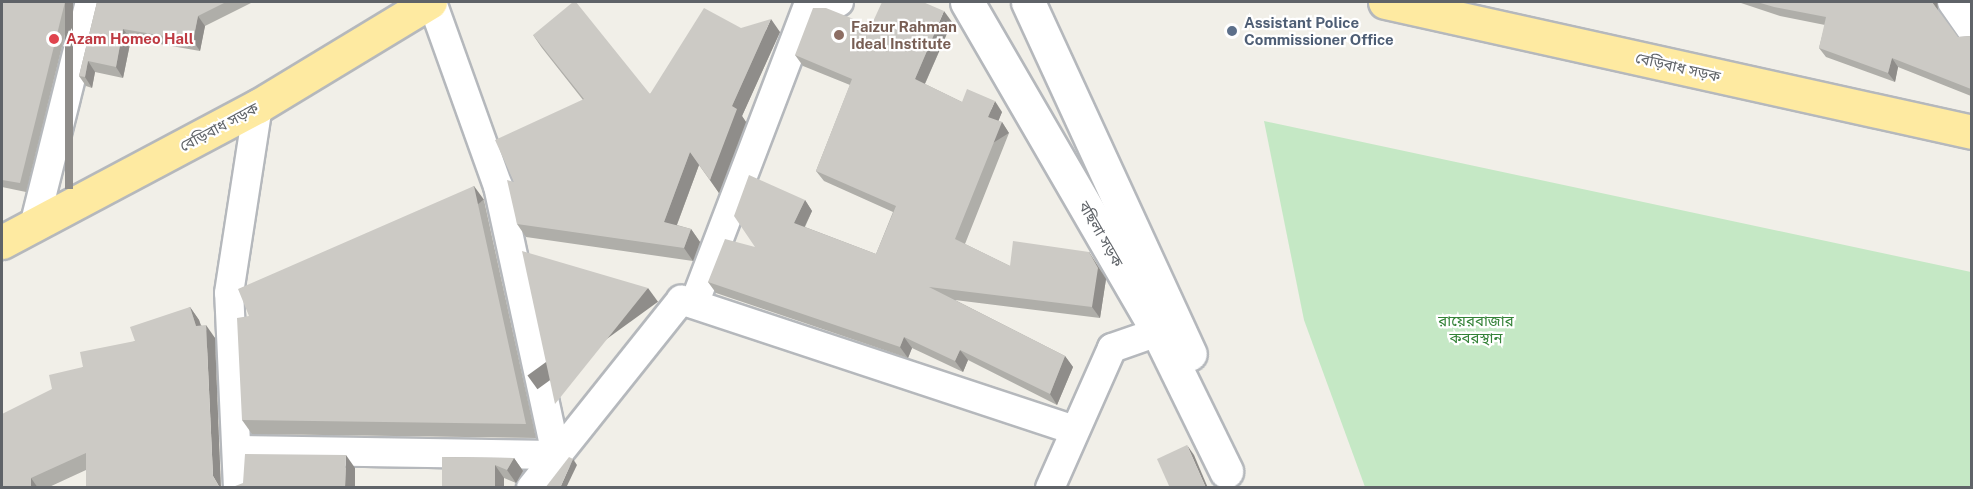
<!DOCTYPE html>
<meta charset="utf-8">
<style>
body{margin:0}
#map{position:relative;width:1973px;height:489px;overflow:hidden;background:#f1efe8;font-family:"Public Sans","Noto Sans Bengali",sans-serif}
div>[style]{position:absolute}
.green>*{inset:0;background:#c5e8c5}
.roads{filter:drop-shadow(2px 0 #b5b8bc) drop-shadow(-2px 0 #b5b8bc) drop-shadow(0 2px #b5b8bc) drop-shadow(0 -2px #b5b8bc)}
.minor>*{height:28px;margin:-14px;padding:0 14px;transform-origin:14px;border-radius:14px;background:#fff}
.secondary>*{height:33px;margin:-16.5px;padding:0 16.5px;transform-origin:16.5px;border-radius:16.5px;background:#fff}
.trunk>*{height:33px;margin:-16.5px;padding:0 16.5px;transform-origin:16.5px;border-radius:16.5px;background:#feeaa1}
.wall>*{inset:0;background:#afaea9}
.shaded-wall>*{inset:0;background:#8f8d8a;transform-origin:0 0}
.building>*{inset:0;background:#cccac5}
.dots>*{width:16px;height:16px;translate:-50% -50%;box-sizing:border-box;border:3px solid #fff;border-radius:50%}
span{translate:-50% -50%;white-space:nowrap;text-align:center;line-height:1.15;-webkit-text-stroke:4.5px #fff;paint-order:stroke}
.service-label{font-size:15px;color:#4e5e75;font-weight:700}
.left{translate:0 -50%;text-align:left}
.education-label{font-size:15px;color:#785e54;font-weight:700}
.health-label{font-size:15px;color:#be3a42;font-weight:700}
.street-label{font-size:15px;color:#5f6368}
.park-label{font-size:15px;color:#348238}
.frame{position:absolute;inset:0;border:3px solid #5f6368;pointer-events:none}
</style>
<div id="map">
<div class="green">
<div style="clip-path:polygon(1264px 121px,1971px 272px,1971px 487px,1365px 487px,1304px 320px)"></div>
</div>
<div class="roads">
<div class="minor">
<div style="left:432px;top:2px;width:195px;rotate:70.3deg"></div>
<div style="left:498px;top:186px;width:275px;rotate:77.8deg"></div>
<div style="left:1952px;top:2px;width:35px;rotate:55deg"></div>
<div style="left:35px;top:222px;width:227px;rotate:-76deg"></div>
<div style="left:694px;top:304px;width:322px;rotate:-69.1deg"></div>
<div style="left:809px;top:3px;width:30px;rotate:-2deg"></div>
<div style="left:237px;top:450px;width:319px;rotate:0.9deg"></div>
<div style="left:238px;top:488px;width:195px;rotate:-92.6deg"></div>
<div style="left:229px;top:293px;width:189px;rotate:-81.2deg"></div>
<div style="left:531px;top:488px;width:241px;rotate:-51.4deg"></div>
<div style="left:681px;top:300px;width:414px;rotate:18.3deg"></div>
<div style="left:1050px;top:488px;width:153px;rotate:-66.1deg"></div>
<div style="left:1112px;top:348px;width:49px;rotate:-19.2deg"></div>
</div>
<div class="secondary">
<div style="left:967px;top:2px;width:381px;rotate:59.9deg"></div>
<div style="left:1158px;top:332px;width:155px;rotate:63.9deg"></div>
<div style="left:1028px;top:2px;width:387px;rotate:65.3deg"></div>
</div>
<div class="trunk">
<div style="left:1385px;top:2px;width:601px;rotate:12.49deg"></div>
<div style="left:2px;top:242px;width:290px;rotate:-28deg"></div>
<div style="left:258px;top:106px;width:201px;rotate:-31.2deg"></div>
</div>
</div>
<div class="wall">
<div style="clip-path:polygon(2px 2px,73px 2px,26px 192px,2px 187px)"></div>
<div style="clip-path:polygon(97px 2px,253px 2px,205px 26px,200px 51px,131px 39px,123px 78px,95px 72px,92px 88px,86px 86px,79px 76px)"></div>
<div style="clip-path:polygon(1738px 2px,1937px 2px,1938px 11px,1958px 37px,1971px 36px,1971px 96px,1898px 67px,1895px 82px,1826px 57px,1819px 48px,1825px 25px,1780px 16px)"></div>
<div style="clip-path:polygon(952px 22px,925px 84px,962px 102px,1002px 112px,998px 121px,1002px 122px,1009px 133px,965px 244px,1010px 266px,1089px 252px,1106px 279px,1100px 318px,955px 300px,1065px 356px,1073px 367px,1057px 405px,968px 360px,963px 372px,912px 348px,908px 358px,716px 293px,708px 282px,755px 247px,805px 200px,812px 211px,805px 227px,876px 254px,893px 212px,824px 181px,816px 171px,850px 85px,803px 66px,795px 55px)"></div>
<div style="clip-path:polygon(741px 28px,780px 32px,742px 116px,746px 122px,719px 193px,699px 165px,677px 225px,691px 229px,700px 242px,693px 261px,526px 237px,517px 224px,514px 182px,583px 100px,542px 48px,533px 35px,650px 94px)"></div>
<div style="clip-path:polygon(484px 200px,536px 438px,252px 434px,242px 420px,249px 316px)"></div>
<div style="clip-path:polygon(190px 307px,199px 320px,201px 325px,215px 338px,86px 470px,47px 488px,2px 488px,52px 389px,83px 367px,135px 341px)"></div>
<div style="clip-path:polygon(442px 457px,514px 458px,523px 471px,516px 483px,504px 478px,504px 488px,442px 488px)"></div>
</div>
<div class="shaded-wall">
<div style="left:65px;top:2px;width:8px;height:187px"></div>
<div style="clip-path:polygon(1932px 2px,1937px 2px,1938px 11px)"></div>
<div style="clip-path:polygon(944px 11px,952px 22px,922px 90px,915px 79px)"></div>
<div style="clip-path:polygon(198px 16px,205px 26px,200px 51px,193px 41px)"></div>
<div style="clip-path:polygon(771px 19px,780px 32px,742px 116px,746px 122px,719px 193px,710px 180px,732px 106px)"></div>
<div style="clip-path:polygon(123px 29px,131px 39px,123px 78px,116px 67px)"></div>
<div style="clip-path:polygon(1892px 58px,1898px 67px,1895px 82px,1888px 73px)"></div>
<div style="clip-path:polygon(88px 61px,95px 72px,92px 88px,85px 77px)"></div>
<div style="clip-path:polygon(995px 101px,1002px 112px,996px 127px,988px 117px)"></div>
<div style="left:1002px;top:122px;width:13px;height:126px;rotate:58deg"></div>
<div style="clip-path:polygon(690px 152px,699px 165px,673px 235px,664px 222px)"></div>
<div style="left:474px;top:186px;width:17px;height:244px;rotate:54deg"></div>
<div style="clip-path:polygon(805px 200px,812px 211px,801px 234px,794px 223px)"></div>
<div style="clip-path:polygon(691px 229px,700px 242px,693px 261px,684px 248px)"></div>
<div style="clip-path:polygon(1089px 252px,1106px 279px,1100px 318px,1092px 307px)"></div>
<div style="left:648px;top:288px;width:17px;height:149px;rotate:54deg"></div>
<div style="clip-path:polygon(190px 307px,199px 320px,205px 339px,196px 326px)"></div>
<div style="clip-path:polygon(206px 325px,215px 338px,221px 488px,220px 488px,213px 476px)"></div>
<div style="clip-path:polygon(904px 337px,912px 348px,908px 358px,900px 347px)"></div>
<div style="clip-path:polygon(960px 350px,968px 360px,963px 372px,955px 361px)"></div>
<div style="clip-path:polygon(1065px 356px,1073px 367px,1057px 405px,1050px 394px)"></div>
<div style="clip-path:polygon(1187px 445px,1194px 455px,1208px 488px,1206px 488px)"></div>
<div style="clip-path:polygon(346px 455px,355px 468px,355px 488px,345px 488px)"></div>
<div style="clip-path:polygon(514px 458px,523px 471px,516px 483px,507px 470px)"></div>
<div style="clip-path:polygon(573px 459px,577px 465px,566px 488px,560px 488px)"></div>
<div style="clip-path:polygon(495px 465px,504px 478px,504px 488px,495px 488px)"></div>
<div style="clip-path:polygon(31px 478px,38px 488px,31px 488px)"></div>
</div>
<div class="building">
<div style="clip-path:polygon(2px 2px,65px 2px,20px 183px,2px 180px)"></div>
<div style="clip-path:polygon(97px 2px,226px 2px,198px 16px,193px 41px,123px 29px,116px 67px,88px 61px,85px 77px,79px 76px)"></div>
<div style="clip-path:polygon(573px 2px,576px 2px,650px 94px,704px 8px,741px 28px,771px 19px,732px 106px,737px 109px,710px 180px,690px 152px,664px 222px,691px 229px,684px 248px,517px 224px,507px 180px,514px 182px,495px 140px,584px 99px,533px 35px)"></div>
<div style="clip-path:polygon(882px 2px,923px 2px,944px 11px,915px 79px,962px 102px,967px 89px,995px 101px,988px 117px,1002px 122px,955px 239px,1010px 266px,1013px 241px,1089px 252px,1098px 268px,1092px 307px,929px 287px,1065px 356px,1050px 394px,960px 350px,955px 361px,904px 337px,900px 347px,708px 282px,725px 239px,755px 247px,734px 216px,749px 175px,805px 200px,794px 223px,876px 254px,896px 206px,816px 171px,852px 79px,795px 55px,813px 8px,826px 8px,871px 26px)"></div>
<div style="clip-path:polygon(1757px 2px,1932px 2px,1958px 37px,1971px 36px,1971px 89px,1892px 58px,1888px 73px,1819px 48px,1826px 17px,1774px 7px)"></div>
<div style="clip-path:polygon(474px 186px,526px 424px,242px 420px,237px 318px,249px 316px,238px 289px)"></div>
<div style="clip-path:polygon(522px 251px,648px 288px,555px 404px)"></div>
<div style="clip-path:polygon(190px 307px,196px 326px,206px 325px,213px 476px,220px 488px,86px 488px,86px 453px,31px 478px,31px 488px,2px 488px,2px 414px,52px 389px,49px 375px,83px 367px,80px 352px,135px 341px,130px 327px)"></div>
<div style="clip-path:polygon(1187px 445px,1206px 488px,1170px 488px,1157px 459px)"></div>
<div style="clip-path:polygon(245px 454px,346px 455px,345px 488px,230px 488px,243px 483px)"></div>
<div style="clip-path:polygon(442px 457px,514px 458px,507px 470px,495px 465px,495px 488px,442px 488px)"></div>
<div style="clip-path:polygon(569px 457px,573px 459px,560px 488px,545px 488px)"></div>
</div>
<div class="dots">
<div style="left:1232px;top:31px;background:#5c6f8a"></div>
<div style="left:839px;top:35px;background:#8d6e63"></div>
<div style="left:54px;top:39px;background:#e0444e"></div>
</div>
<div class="service-label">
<span class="left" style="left:1244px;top:31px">Assistant Police<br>Commissioner Office</span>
</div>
<div class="education-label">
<span class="left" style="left:851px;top:35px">Faizur Rahman<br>Ideal Institute</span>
</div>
<div class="health-label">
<span class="left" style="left:66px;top:39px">Azam Homeo Hall</span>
</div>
<div class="street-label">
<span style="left:1678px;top:67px;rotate:13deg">বেড়িবাধ সড়ক</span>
<span style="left:219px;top:127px;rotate:-28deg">বেড়িবাধ সড়ক</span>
<span style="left:1101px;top:234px;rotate:60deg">বছিলা সড়ক</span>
</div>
<div class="park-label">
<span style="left:1476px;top:329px">রায়েরবাজার<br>কবরস্থান</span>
</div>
<div class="frame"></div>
</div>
